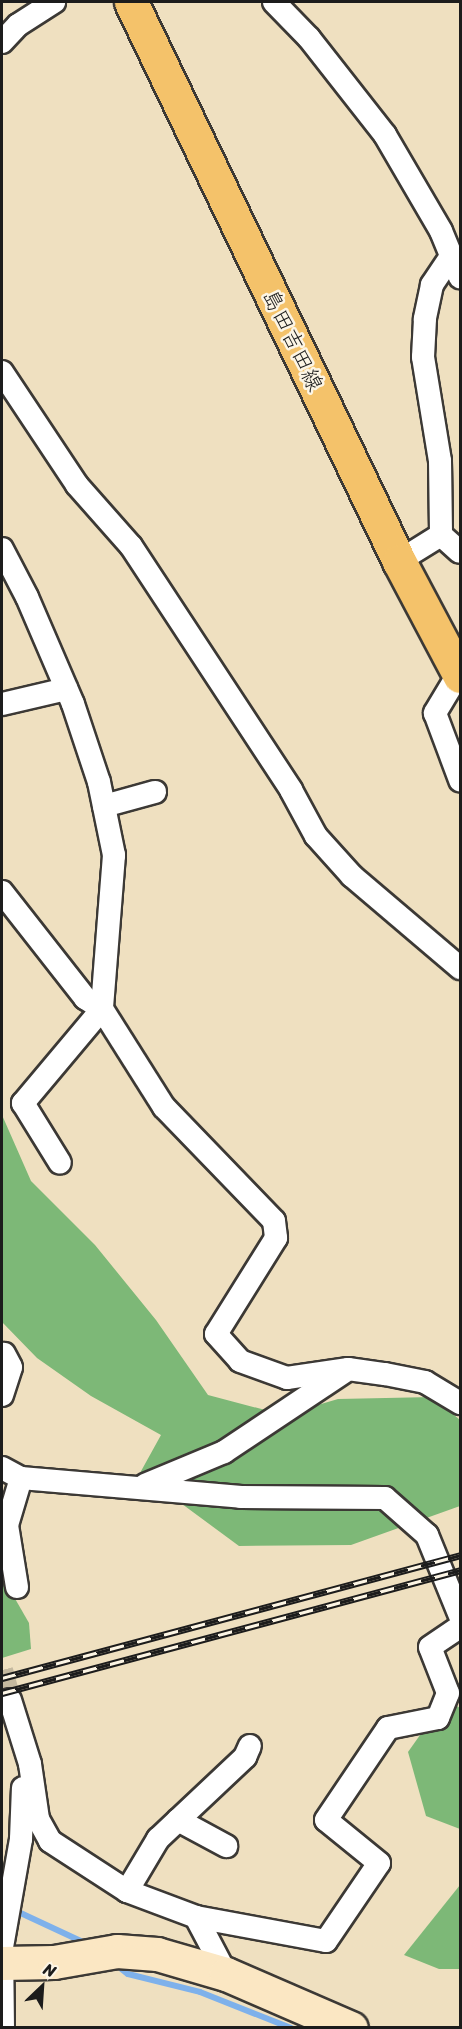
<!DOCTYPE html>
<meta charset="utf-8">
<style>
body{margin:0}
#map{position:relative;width:462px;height:2029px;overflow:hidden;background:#efe0c0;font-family:Sriracha,"Klee One",sans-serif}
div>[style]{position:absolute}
.forest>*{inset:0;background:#7db877}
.stream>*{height:6px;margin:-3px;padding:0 3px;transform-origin:3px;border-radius:3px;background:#7eb1eb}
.street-tunnel>*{height:22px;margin-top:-11px;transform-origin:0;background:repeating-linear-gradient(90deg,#c5b99f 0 22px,transparent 0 33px)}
.roads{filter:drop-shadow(2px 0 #3c3935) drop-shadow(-2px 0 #3c3935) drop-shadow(0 2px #3c3935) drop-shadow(0 -2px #3c3935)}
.street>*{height:22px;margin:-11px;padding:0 11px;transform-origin:11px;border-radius:11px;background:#fff}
.secondary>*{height:33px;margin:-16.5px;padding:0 16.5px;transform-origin:16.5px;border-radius:16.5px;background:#fbe7c3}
.primary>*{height:33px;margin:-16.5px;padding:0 16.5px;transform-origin:16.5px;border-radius:16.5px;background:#f4c26a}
.rail>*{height:7px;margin-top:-3.5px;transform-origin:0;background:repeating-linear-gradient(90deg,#fcf5e5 0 14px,#1c1c1c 0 28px);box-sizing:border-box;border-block:2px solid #1c1c1c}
span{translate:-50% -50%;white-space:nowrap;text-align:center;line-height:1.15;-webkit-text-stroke:5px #fcf5e5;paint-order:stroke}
.street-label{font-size:22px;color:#1c1c1c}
.frame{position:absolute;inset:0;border:3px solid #1c1c1c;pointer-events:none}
.north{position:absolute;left:12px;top:1957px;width:60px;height:60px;-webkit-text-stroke:4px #fcf5e5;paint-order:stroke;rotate:25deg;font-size:16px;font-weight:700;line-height:24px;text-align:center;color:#1c1c1c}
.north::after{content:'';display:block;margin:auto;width:21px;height:27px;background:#1c1c1c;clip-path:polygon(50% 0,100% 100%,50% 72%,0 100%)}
</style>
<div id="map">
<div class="forest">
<div style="clip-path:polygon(2px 1115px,31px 1181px,95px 1245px,156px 1320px,208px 1395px,284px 1415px,338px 1399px,433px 1397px,460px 1420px,460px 1506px,351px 1545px,239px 1546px,140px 1473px,161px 1435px,91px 1396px,37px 1358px,2px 1322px)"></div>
<div style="clip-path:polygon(2px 1576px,29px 1623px,31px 1649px,2px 1658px)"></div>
<div style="clip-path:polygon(452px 1703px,460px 1708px,460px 1829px,426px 1816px,408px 1752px,425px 1728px)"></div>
<div style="clip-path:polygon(460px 1885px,460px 1969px,439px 1969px,404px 1955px)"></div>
</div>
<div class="stream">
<div style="left:12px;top:1909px;width:83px;rotate:25deg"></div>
<div style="left:115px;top:1964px;width:16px;rotate:38deg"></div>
<div style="left:128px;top:1974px;width:74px;rotate:14deg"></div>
<div style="left:200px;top:1992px;width:98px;rotate:21.6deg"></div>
</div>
<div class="street-tunnel">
<div style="left:2px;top:1670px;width:31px;rotate:75deg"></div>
</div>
<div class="roads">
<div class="street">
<div style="left:274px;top:2px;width:50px;rotate:45.8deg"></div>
<div style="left:309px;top:38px;width:123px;rotate:51.9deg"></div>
<div style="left:385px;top:135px;width:111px;rotate:59.7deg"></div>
<div style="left:441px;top:231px;width:50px;rotate:67.6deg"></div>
<div style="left:2px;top:42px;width:23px;rotate:-47deg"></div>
<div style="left:18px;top:25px;width:43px;rotate:-32.6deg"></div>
<div style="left:452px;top:255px;width:36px;rotate:124deg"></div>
<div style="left:432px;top:285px;width:35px;rotate:102deg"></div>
<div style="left:425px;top:319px;width:38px;rotate:93deg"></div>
<div style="left:423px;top:357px;width:105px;rotate:80.7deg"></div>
<div style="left:440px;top:461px;width:74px;rotate:89.2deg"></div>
<div style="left:441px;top:535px;width:25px;rotate:42deg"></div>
<div style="left:2px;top:372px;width:136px;rotate:56.4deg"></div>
<div style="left:77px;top:485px;width:81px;rotate:48.5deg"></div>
<div style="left:131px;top:546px;width:292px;rotate:56.7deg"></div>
<div style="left:291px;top:790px;width:52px;rotate:61.5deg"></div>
<div style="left:316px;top:836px;width:54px;rotate:48deg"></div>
<div style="left:352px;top:876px;width:142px;rotate:40.4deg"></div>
<div style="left:2px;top:549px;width:54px;rotate:62.5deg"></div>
<div style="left:27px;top:597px;width:116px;rotate:66.7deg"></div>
<div style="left:73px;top:704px;width:82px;rotate:71.6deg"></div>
<div style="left:99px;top:782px;width:75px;rotate:78.4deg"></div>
<div style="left:114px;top:855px;width:154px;rotate:94.5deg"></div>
<div style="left:102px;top:1009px;width:116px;rotate:57.7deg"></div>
<div style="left:164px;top:1107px;width:158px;rotate:46deg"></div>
<div style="left:274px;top:1221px;width:17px;rotate:83deg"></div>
<div style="left:276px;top:1238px;width:113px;rotate:122deg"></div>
<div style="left:216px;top:1334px;width:36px;rotate:48deg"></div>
<div style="left:240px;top:1361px;width:50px;rotate:19.9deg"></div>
<div style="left:287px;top:1378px;width:62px;rotate:-8.4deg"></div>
<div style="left:348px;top:1369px;width:37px;rotate:8deg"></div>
<div style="left:385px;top:1374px;width:41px;rotate:11.3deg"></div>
<div style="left:425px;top:1382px;width:41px;rotate:31deg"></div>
<div style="left:399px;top:561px;width:49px;rotate:-31.8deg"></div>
<div style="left:459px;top:673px;width:47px;rotate:121deg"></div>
<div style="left:435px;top:713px;width:72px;rotate:69.5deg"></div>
<div style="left:2px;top:704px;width:66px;rotate:-13.2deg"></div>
<div style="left:104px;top:806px;width:53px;rotate:-15.4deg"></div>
<div style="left:2px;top:892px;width:135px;rotate:51.9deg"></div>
<div style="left:85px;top:998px;width:20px;rotate:33deg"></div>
<div style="left:102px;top:1009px;width:123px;rotate:130deg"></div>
<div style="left:23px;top:1103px;width:70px;rotate:58.3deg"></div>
<div style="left:2px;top:1395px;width:29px;rotate:-72deg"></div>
<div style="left:11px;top:1367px;width:15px;rotate:-118deg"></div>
<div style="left:2px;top:1468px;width:21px;rotate:28deg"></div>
<div style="left:21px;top:1478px;width:221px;rotate:4.9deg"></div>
<div style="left:241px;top:1497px;width:144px;rotate:0.4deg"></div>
<div style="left:385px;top:1498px;width:56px;rotate:41.4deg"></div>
<div style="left:427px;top:1535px;width:87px;rotate:67.8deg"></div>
<div style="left:145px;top:1485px;width:86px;rotate:-22.7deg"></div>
<div style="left:224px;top:1452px;width:144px;rotate:-33.7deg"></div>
<div style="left:17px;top:1587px;width:63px;rotate:-99.2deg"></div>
<div style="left:7px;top:1525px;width:49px;rotate:-73.4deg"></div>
<div style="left:10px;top:1700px;width:67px;rotate:72.6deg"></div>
<div style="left:30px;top:1764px;width:56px;rotate:81.7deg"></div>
<div style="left:38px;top:1819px;width:25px;rotate:61deg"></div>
<div style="left:50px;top:1841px;width:92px;rotate:33deg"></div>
<div style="left:127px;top:1891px;width:74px;rotate:20.6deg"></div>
<div style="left:196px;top:1917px;width:64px;rotate:62.2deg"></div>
<div style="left:178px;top:1820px;width:55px;rotate:28.4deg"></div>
<div style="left:127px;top:1891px;width:61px;rotate:-59.2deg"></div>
<div style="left:158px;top:1839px;width:120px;rotate:-43.3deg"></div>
<div style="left:245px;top:1757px;width:12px;rotate:-66deg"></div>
<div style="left:196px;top:1917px;width:132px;rotate:10.5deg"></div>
<div style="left:326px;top:1941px;width:94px;rotate:-55.8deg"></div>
<div style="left:379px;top:1863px;width:68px;rotate:-140.9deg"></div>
<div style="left:326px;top:1820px;width:111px;rotate:-56deg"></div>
<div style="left:388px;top:1728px;width:51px;rotate:-11.3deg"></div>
<div style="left:438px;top:1718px;width:27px;rotate:-68deg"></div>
<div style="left:448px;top:1693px;width:49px;rotate:-111.4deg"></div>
<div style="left:430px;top:1647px;width:36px;rotate:-34deg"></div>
<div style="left:3px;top:2028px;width:81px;rotate:-90.7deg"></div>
<div style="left:2px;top:1947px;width:110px;rotate:-80deg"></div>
<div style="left:21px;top:1839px;width:51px;rotate:-87.8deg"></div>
</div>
<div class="secondary">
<div style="left:2px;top:1963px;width:52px;rotate:-1.1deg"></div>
<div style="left:54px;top:1962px;width:64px;rotate:-9.9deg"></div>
<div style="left:117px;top:1951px;width:40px;rotate:4.3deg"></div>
<div style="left:157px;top:1954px;width:72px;rotate:16.2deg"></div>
<div style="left:226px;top:1974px;width:136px;rotate:23.4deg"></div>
</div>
<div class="primary">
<div style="left:131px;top:2px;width:620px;rotate:64.39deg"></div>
<div style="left:399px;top:561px;width:130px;rotate:62.1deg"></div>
</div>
</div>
<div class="rail">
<div style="left:2px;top:1678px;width:474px;rotate:-15deg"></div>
<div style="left:2px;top:1693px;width:474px;rotate:-15deg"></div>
</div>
<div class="street-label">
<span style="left:293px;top:340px;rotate:64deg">島田吉田線</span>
</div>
<div class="frame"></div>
<div class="north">N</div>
</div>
